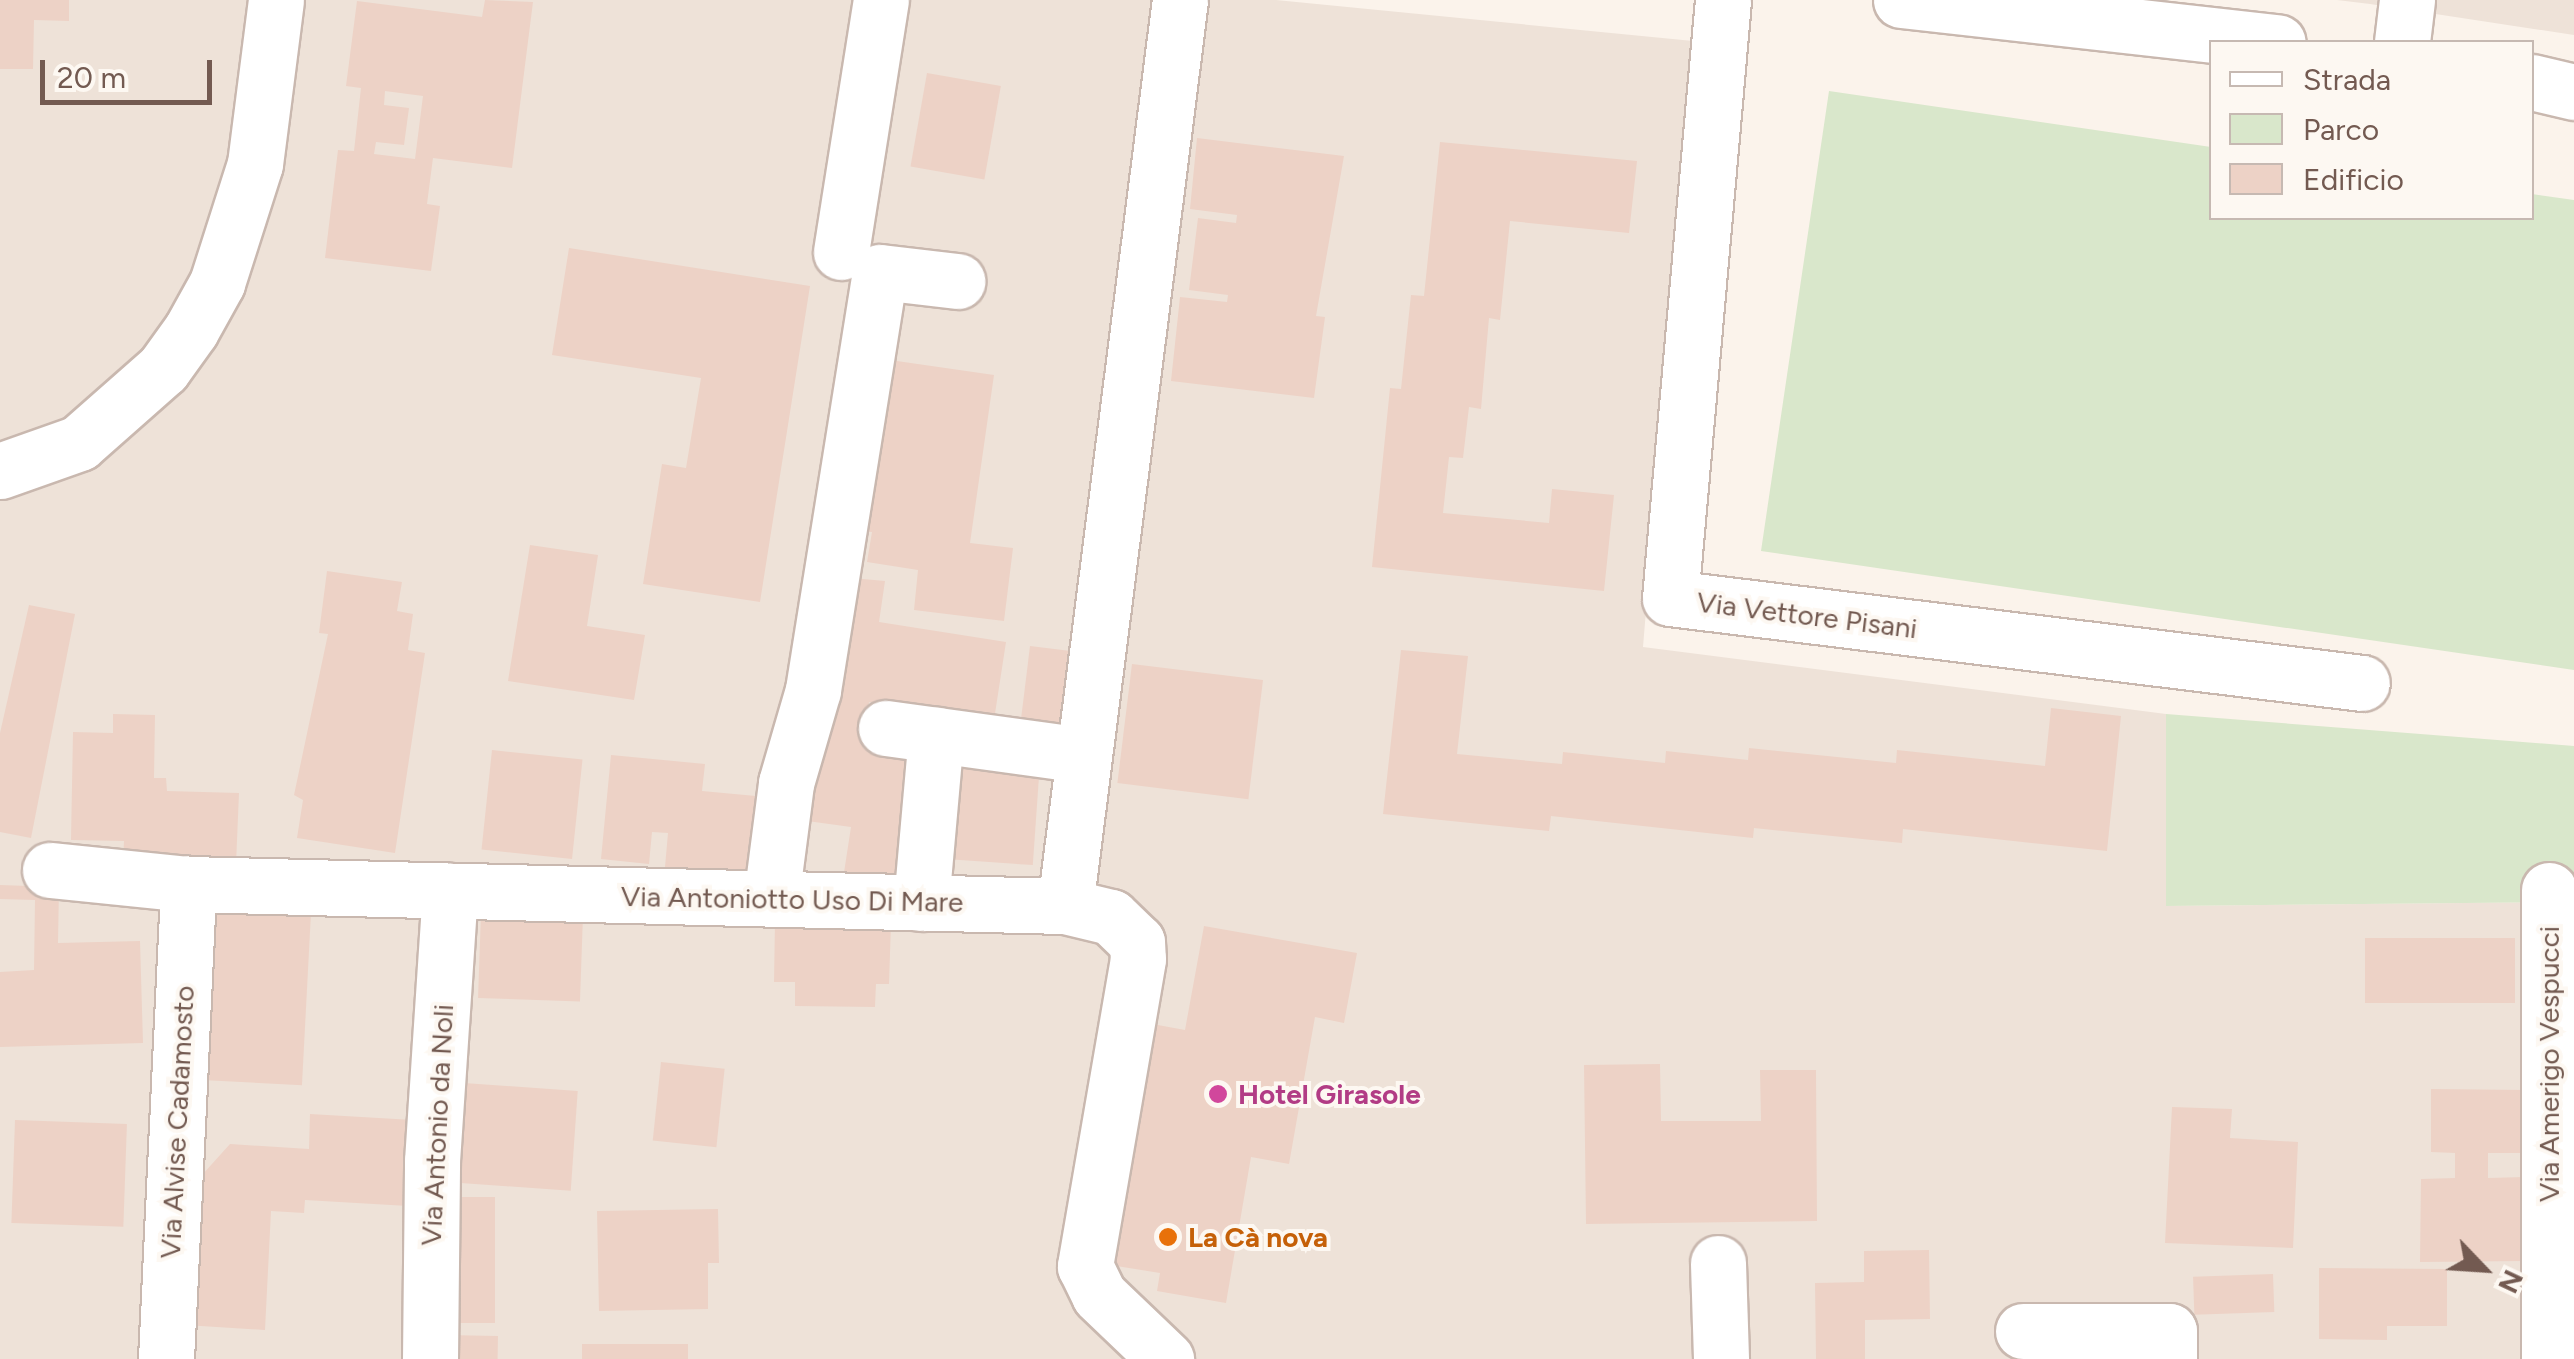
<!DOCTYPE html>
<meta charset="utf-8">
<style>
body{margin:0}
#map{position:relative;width:2574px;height:1359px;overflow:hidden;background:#fbf3eb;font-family:Figtree,sans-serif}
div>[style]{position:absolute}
.residential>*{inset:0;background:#eee2d8}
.green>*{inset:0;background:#d9e7cb}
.building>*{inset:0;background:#edd2c6;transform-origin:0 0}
.roads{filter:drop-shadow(2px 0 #c9b8af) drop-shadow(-2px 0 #c9b8af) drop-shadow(0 2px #c9b8af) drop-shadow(0 -2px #c9b8af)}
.minor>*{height:55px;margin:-27.5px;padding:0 27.5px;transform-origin:27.5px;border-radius:27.5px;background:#fff}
.dots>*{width:28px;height:28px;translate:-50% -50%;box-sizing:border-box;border:5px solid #fdf8f2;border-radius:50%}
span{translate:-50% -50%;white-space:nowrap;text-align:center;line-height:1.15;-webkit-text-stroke:8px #fdf8f2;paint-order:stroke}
.street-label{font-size:28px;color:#735a51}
.hotel-label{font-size:28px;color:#b23c85;font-weight:700}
.left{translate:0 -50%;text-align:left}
.food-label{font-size:28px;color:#c56008;font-weight:700}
.legend{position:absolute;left:2209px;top:40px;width:325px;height:180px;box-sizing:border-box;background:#fdf8f2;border:2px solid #c6b9b2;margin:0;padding:12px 18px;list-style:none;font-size:30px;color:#735a51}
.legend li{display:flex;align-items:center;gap:20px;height:50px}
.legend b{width:50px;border:2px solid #c6b9b2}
.north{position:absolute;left:2434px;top:1219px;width:100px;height:100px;-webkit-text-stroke:8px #fdf8f2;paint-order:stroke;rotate:115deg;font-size:28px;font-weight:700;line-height:40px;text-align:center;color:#735a51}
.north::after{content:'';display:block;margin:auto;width:35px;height:45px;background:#735a51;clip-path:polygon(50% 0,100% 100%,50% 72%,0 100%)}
.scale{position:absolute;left:40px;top:60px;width:172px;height:45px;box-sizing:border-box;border:5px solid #735a51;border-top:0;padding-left:12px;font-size:30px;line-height:35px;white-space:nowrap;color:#735a51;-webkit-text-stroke:8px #fdf8f2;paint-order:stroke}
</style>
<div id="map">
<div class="residential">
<div style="clip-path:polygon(0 0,1276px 0,1693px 41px,1643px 647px,2166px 714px,2167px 906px,2574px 902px,2574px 1359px,0 1359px)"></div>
<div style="clip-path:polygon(2337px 0,2574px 0,2574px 35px,2370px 4px)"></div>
</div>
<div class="green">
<div style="clip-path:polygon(1829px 91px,2211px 147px,2212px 218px,2532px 218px,2532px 194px,2574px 200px,2574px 670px,1761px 551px)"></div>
<div style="clip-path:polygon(2166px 714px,2574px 746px,2574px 902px,2166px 906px)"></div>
</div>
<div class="building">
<div style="clip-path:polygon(0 0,69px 0,69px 21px,34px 20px,33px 69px,0 69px)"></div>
<div style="clip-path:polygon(evenodd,485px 0,533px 2px,512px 168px,433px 158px,427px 204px,440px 206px,431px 271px,325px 258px,338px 150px,354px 151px,361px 88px,346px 86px,357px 1px,482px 17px,485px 0,385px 91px,423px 96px,415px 159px,374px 154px,376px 142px,404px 145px,409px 108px,384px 105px,385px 91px)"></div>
<div style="left:927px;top:73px;width:75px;height:95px;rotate:10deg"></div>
<div style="clip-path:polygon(1197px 138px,1344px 156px,1316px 316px,1325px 317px,1314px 398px,1171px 381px,1180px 297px,1227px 302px,1228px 295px,1189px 290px,1198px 218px,1236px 223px,1237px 215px,1190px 209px)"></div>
<div style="clip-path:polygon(1440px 142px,1637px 161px,1629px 233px,1510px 221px,1500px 320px,1489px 318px,1481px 409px,1469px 407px,1463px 458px,1449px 457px,1443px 513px,1549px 523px,1552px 489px,1614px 495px,1604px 591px,1372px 567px,1390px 388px,1401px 389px,1411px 295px,1424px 296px)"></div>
<div style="clip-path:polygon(569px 248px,810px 286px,760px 602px,643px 584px,662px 464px,686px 468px,701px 378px,552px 355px)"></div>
<div style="clip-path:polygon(883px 359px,994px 375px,970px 543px,1013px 548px,1004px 621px,914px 610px,918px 570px,867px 562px,872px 532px,858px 531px)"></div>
<div style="clip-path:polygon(530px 545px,598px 555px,587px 626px,645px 635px,634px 700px,508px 681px)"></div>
<div style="clip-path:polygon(327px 571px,402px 582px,397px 611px,413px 614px,408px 650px,425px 653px,395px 853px,297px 838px,303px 800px,294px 795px,328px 634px,319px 633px)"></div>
<div style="clip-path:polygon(841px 577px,885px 581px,879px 622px,1006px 642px,994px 720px,869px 702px,863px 748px,919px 753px,906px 883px,843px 879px,851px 827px,800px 820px)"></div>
<div style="clip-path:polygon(29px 605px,75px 614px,31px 838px,0 832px,0 733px)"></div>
<div style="left:1030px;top:646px;width:43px;height:78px;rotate:7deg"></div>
<div style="clip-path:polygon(1401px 650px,1468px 656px,1457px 754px,1562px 764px,1563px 752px,1665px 763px,1666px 751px,1748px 760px,1749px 748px,1896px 763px,1897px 750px,2045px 766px,2051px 708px,2121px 716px,2107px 851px,1903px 829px,1902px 843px,1754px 828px,1753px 838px,1551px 816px,1549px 831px,1383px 814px)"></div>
<div style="left:1132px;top:664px;width:132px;height:120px;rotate:7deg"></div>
<div style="clip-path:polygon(113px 714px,155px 715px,154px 778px,166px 778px,167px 791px,239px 793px,236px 864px,123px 861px,124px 841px,71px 840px,73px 732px,113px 733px)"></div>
<div style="left:492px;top:750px;width:91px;height:100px;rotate:6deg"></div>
<div style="clip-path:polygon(611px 755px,705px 764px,702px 791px,766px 797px,758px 876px,665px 867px,668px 833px,652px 832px,649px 864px,601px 859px)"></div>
<div style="left:949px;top:759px;width:91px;height:100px;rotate:4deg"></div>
<div style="clip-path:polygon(0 885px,59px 887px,58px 943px,140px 941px,143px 1043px,0 1047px,0 972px,34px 970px,35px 900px,0 899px)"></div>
<div style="left:206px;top:910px;width:105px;height:170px;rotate:3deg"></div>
<div style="left:481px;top:913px;width:102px;height:85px;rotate:2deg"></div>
<div style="clip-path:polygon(775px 921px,891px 923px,889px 984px,876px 984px,875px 1007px,795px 1006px,795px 982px,774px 982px)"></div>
<div style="clip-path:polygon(1204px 926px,1357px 953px,1344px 1023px,1315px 1017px,1289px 1164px,1251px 1157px,1226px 1303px,1157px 1291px,1160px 1273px,1104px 1264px,1147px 1023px,1185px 1030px)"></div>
<div style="left:2515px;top:938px;width:65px;height:150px;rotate:90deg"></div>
<div style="left:661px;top:1062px;width:64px;height:79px;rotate:6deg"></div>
<div style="clip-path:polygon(1660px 1064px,1661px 1121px,1761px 1121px,1760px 1070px,1816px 1070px,1817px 1221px,1586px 1224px,1584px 1065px)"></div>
<div style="left:464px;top:1083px;width:114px;height:100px;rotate:4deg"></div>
<div style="clip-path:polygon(2431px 1089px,2525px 1090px,2525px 1153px,2488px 1153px,2488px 1178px,2525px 1177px,2525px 1261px,2420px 1262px,2421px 1179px,2455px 1178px,2455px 1153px,2431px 1152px)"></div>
<div style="clip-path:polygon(2172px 1107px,2232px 1109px,2230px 1138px,2298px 1142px,2293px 1248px,2165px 1243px)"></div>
<div style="clip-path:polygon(310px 1114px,413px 1120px,408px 1206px,305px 1200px,304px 1213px,271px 1211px,265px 1330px,185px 1325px,193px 1185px,230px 1144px,309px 1149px)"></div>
<div style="left:15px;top:1120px;width:112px;height:103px;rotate:2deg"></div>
<div style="left:446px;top:1197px;width:49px;height:126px"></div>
<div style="clip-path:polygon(718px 1209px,719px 1263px,708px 1263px,708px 1309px,599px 1311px,597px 1211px)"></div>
<div style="clip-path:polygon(1929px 1250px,1930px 1319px,1865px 1320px,1865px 1359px,1816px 1359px,1815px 1283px,1864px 1282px,1864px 1251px)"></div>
<div style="clip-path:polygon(2319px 1268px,2447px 1269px,2447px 1326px,2387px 1326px,2387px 1340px,2319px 1339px)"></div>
<div style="left:2273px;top:1274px;width:38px;height:80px;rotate:88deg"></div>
<div style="left:445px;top:1335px;width:53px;height:24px;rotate:1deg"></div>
<div style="left:688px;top:1344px;width:15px;height:106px;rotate:90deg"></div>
</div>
<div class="roads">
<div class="minor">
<div style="left:1723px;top:0;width:600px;rotate:95.06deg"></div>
<div style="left:1670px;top:598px;width:697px;rotate:7deg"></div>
<div style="left:1901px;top:0;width:379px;rotate:6.4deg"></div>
<div style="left:2402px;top:42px;width:42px;rotate:-83.2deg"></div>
<div style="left:2532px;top:82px;width:43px;rotate:13.4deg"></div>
<div style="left:841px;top:252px;width:255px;rotate:-81deg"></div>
<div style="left:0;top:471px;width:84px;rotate:-19.5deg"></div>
<div style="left:79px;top:443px;width:112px;rotate:-41.4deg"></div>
<div style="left:163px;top:369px;width:48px;rotate:-54.3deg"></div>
<div style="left:191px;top:330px;width:54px;rotate:-61deg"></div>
<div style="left:217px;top:283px;width:125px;rotate:-72.3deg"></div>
<div style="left:255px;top:164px;width:165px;rotate:-82.7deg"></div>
<div style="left:886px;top:728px;width:199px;rotate:7.8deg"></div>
<div style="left:50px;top:870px;width:139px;rotate:5.8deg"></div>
<div style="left:2549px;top:890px;width:469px;rotate:90deg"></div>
<div style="left:771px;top:899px;width:117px;rotate:-82.6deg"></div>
<div style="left:786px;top:783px;width:97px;rotate:-73.8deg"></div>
<div style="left:813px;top:690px;width:423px;rotate:-80.9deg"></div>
<div style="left:880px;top:272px;width:78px;rotate:6.7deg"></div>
<div style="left:921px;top:903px;width:169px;rotate:-84.9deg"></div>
<div style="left:1065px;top:906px;width:913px;rotate:-82.77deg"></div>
<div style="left:1718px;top:1263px;width:96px;rotate:88.2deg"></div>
<div style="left:2023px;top:1331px;width:146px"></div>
<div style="left:2169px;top:1331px;width:28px;rotate:90deg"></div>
<div style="left:166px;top:1359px;width:476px;rotate:-87.3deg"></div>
<div style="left:188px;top:884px;width:877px;rotate:1.44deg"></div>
<div style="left:1065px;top:906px;width:47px;rotate:13.4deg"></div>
<div style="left:1111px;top:917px;width:36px;rotate:44deg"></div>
<div style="left:1137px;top:942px;width:17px;rotate:87deg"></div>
<div style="left:1138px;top:959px;width:312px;rotate:99.8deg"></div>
<div style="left:1085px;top:1266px;width:32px;rotate:64deg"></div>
<div style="left:1099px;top:1295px;width:93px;rotate:43.7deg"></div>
<div style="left:430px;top:1359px;width:198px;rotate:-89.4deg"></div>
<div style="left:432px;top:1161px;width:271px;rotate:-86.2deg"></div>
</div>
</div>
<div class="dots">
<div style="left:1218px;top:1094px;background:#d1479c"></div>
<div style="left:1168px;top:1237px;background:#e8710a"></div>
</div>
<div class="street-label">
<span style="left:1807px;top:615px;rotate:7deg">Via Vettore Pisani</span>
<span style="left:792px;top:899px;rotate:1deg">Via Antoniotto Uso Di Mare</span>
<span style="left:2549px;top:1064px;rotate:-90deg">Via Amerigo Vespucci</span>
<span style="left:177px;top:1122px;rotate:-87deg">Via Alvise Cadamosto</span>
<span style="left:437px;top:1125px;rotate:-87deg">Via Antonio da Noli</span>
</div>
<div class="hotel-label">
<span class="left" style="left:1238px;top:1094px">Hotel Girasole</span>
</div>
<div class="food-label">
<span class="left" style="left:1188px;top:1237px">La Cà nova</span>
</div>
<ul class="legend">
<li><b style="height:12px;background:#fff"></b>Strada</li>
<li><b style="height:28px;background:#d9e7cb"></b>Parco</li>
<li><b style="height:28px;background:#edd2c6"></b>Edificio</li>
</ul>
<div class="north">N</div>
<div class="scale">20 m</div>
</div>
